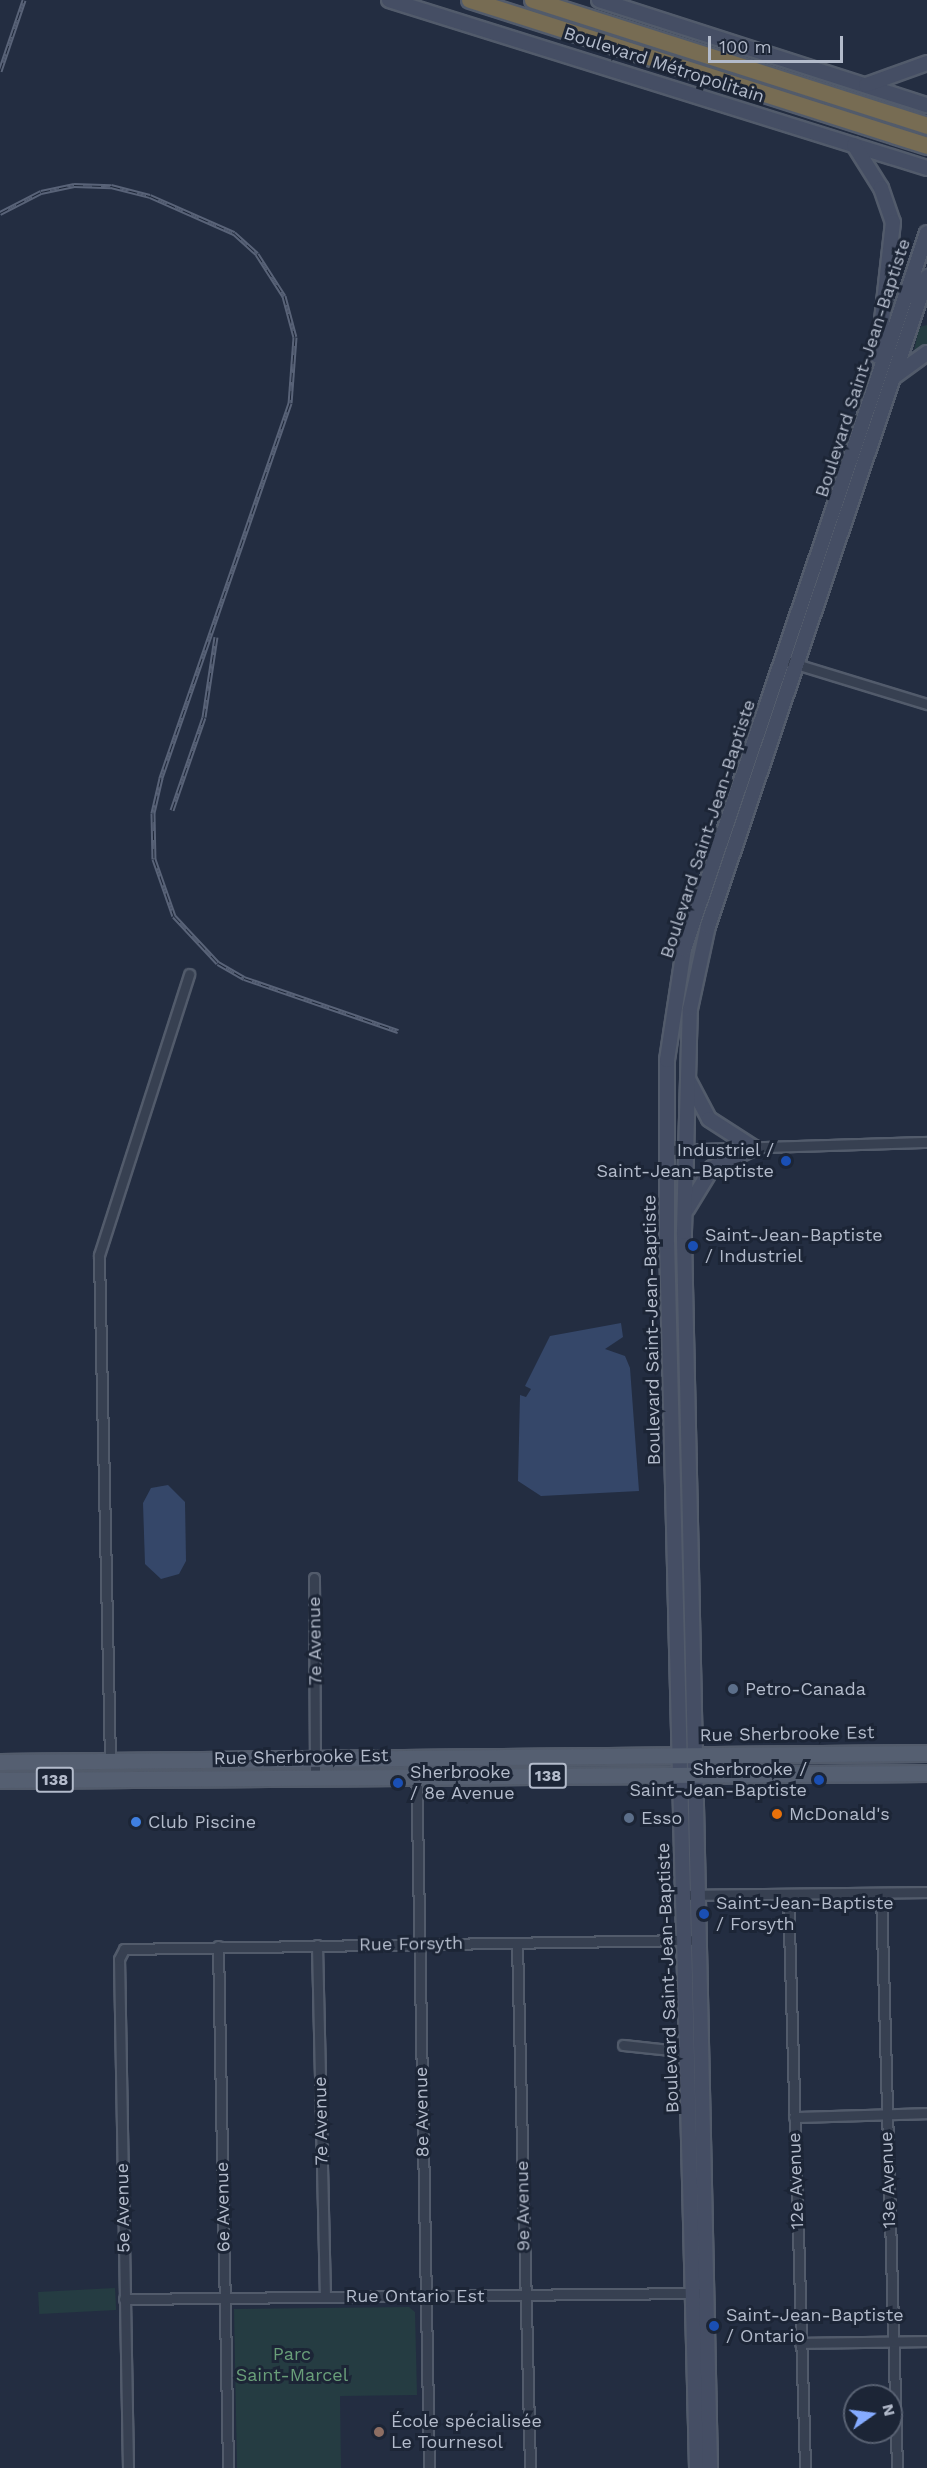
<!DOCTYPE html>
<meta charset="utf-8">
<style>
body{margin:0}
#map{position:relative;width:927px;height:2468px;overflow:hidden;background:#232d41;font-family:"Work Sans",sans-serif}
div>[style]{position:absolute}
.green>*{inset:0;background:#253c42;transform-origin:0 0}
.water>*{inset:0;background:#354769}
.roads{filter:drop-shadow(2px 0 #525b6b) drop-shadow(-2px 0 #525b6b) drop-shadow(0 2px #525b6b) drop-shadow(0 -2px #525b6b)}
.street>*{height:9px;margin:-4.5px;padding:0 4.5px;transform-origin:4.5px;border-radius:4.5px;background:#374051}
.secondary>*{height:14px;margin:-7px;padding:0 7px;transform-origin:7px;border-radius:7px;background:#454e64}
.primary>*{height:15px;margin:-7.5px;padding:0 7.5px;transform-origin:7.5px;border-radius:7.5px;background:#555f71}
.highway>*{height:16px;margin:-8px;padding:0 8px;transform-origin:8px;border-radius:8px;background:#776c53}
.rail>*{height:5px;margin-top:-2.5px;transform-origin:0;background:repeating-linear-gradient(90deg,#1c2536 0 9px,#596378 0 18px);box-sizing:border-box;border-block:2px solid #596378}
.dots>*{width:16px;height:16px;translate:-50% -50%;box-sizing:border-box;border:3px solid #1c2536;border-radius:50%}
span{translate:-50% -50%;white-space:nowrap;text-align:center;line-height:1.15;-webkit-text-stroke:6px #1c2536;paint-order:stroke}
.shield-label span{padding:2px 4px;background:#1c2536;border:2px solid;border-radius:4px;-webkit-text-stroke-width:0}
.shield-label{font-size:16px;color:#b3bbcb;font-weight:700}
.street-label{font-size:18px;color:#b3bbcb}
.poi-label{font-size:18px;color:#b3bbcb}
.right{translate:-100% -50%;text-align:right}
.left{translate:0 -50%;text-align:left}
.park-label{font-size:18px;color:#699e79}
.north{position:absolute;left:843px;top:2384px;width:60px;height:60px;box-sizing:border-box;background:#1c2536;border:2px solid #586172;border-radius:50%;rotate:76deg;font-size:16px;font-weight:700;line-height:24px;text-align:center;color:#b3bbcb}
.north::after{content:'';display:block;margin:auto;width:21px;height:27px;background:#85abff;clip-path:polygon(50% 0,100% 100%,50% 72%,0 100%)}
.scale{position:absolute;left:708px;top:36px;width:135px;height:27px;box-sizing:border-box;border:3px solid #b3bbcb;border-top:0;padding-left:8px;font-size:18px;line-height:21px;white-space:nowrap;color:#b3bbcb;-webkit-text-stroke:4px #1c2536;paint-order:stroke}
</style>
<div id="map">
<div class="green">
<div style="clip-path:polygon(927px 325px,927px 346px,913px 356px,919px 327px)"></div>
<div style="left:115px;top:2288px;width:22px;height:77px;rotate:87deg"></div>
<div style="clip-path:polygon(409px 2307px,415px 2312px,417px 2395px,340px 2396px,341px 2468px,237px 2468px,234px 2309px)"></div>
</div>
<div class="water">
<div style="clip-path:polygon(621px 1323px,623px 1337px,605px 1349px,625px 1356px,630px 1368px,639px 1491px,541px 1496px,518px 1481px,520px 1395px,526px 1397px,531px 1389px,525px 1386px,550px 1336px)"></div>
<div style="clip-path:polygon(168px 1485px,185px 1502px,186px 1561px,179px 1574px,161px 1579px,145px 1564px,143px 1503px,151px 1488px)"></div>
</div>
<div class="roads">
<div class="street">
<div style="left:783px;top:660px;width:151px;rotate:17deg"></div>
<div style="left:666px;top:1150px;width:261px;rotate:-1.8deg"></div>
<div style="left:314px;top:1578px;width:197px;rotate:89.7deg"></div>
<div style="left:416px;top:1757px;width:711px;rotate:88.95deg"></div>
<div style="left:110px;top:1761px;width:506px;rotate:-91.25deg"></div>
<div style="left:99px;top:1255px;width:295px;rotate:-72.2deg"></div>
<div style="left:881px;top:1893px;width:575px;rotate:88.41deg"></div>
<div style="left:788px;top:1894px;width:574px;rotate:88.3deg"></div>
<div style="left:684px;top:1895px;width:243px;rotate:-0.7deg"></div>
<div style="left:517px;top:1943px;width:525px;rotate:88.58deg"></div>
<div style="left:317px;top:1945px;width:352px;rotate:88.7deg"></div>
<div style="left:218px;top:1946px;width:522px;rotate:88.9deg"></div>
<div style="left:623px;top:2045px;width:65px;rotate:6.1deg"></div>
<div style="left:794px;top:2117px;width:133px;rotate:-1.7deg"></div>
<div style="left:124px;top:2299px;width:574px;rotate:-0.6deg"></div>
<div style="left:800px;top:2343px;width:127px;rotate:-0.9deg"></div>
<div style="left:128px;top:2468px;width:509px;rotate:-91.01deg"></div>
<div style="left:119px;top:1959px;width:11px;rotate:-63deg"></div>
<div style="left:124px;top:1949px;width:566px;rotate:-0.91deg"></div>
</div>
<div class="secondary">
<div style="left:389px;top:0;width:564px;rotate:17.34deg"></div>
<div style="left:599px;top:0;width:344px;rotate:17.8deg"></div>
<div style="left:866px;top:85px;width:65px;rotate:-19.8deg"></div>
<div style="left:854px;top:145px;width:51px;rotate:57.9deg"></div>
<div style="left:881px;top:188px;width:36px;rotate:71deg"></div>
<div style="left:893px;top:222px;width:135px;rotate:96.4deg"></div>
<div style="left:895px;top:376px;width:39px;rotate:-36deg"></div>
<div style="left:689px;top:1081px;width:43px;rotate:62.2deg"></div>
<div style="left:709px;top:1119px;width:54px;rotate:32.8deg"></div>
<div style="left:687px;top:1209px;width:48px;rotate:-58.6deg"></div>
<div style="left:712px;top:1168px;width:47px;rotate:-25.5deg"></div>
<div style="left:697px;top:2468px;width:1226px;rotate:-91.4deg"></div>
<div style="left:667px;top:1242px;width:182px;rotate:-90deg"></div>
<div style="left:667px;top:1060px;width:112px;rotate:-81.3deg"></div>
<div style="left:684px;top:949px;width:756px;rotate:-71.25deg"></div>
<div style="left:710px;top:2468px;width:1236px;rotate:-91.21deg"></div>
<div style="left:684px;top:1232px;width:223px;rotate:-88.5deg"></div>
<div style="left:690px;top:1009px;width:85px;rotate:-77.8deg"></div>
<div style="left:708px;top:926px;width:685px;rotate:-71.35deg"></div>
</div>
<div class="primary">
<div style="left:0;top:1762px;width:927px;rotate:-0.56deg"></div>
<div style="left:0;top:1780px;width:927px;rotate:-0.43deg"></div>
</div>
<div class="highway">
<div style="left:470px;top:0;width:480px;rotate:17.7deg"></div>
<div style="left:533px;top:0;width:414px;rotate:17.7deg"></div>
</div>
</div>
<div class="rail">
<div style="left:0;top:71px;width:75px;rotate:-71.3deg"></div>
<div style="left:0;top:213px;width:46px;rotate:-27.1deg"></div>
<div style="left:41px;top:192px;width:34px;rotate:-12deg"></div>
<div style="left:74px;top:185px;width:37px;rotate:2deg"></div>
<div style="left:111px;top:186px;width:40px;rotate:14.4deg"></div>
<div style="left:150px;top:196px;width:92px;rotate:23.8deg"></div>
<div style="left:234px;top:233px;width:31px;rotate:42deg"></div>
<div style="left:257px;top:254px;width:50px;rotate:57.3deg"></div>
<div style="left:284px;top:296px;width:42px;rotate:75deg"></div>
<div style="left:295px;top:337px;width:66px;rotate:94.3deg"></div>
<div style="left:290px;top:403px;width:397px;rotate:109deg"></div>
<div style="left:161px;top:778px;width:36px;rotate:103deg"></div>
<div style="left:153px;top:813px;width:46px;rotate:88.8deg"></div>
<div style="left:154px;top:859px;width:60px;rotate:70.7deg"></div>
<div style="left:174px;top:916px;width:64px;rotate:46.9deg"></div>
<div style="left:218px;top:963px;width:30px;rotate:30deg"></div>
<div style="left:244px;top:978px;width:163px;rotate:19deg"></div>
<div style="left:172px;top:810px;width:98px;rotate:-71deg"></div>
<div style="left:204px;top:717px;width:81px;rotate:-81.5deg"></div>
</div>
<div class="dots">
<div style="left:786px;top:1161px;background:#1a4fb4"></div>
<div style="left:693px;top:1246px;background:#1a4fb4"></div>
<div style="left:733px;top:1689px;background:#5c6f8a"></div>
<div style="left:819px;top:1780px;background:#1a4fb4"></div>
<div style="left:398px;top:1783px;background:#1a4fb4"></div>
<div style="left:777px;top:1814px;background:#e8710a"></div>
<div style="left:629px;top:1818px;background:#5c6f8a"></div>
<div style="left:136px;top:1822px;background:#3f7fe0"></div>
<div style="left:704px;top:1914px;background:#1a4fb4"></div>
<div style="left:714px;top:2326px;background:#1a4fb4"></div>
<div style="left:379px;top:2432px;background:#8d6e63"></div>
</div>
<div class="shield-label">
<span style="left:548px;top:1776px">138</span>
<span style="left:55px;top:1780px">138</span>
</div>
<div class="street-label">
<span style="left:664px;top:65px;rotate:18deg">Boulevard Métropolitain</span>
<span style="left:863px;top:368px;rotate:-72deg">Boulevard Saint-Jean-Baptiste</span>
<span style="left:708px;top:829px;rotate:-72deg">Boulevard Saint-Jean-Baptiste</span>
<span style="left:652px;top:1330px;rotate:-91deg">Boulevard Saint-Jean-Baptiste</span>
<span style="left:315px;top:1641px;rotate:-91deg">7e Avenue</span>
<span style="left:787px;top:1734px;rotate:-1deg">Rue Sherbrooke Est</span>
<span style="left:301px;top:1757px;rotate:-1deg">Rue Sherbrooke Est</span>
<span style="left:411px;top:1944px;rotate:-1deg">Rue Forsyth</span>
<span style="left:668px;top:1978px;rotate:-92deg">Boulevard Saint-Jean-Baptiste</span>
<span style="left:422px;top:2112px;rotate:-91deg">8e Avenue</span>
<span style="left:321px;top:2121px;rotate:-91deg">7e Avenue</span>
<span style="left:888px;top:2180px;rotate:-92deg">13e Avenue</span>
<span style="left:796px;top:2181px;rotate:-92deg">12e Avenue</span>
<span style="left:523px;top:2206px;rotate:-91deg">9e Avenue</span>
<span style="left:223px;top:2207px;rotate:-91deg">6e Avenue</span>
<span style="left:123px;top:2208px;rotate:-91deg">5e Avenue</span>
<span style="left:415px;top:2296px">Rue Ontario Est</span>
</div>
<div class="poi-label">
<span class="right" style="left:774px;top:1161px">Industriel /<br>Saint-Jean-Baptiste</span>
<span class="left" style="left:705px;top:1246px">Saint-Jean-Baptiste<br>/ Industriel</span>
<span class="left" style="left:745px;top:1689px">Petro-Canada</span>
<span class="right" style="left:807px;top:1780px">Sherbrooke /<br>Saint-Jean-Baptiste</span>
<span class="left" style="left:410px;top:1783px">Sherbrooke<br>/ 8e Avenue</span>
<span class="left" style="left:789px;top:1814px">McDonald's</span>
<span class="left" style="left:641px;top:1818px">Esso</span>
<span class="left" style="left:148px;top:1822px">Club Piscine</span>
<span class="left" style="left:716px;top:1914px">Saint-Jean-Baptiste<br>/ Forsyth</span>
<span class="left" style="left:726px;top:2326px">Saint-Jean-Baptiste<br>/ Ontario</span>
<span class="left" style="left:391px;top:2432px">École spécialisée<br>Le Tournesol</span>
</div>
<div class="park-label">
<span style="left:292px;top:2365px">Parc<br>Saint-Marcel</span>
</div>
<div class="north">N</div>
<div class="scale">100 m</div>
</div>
